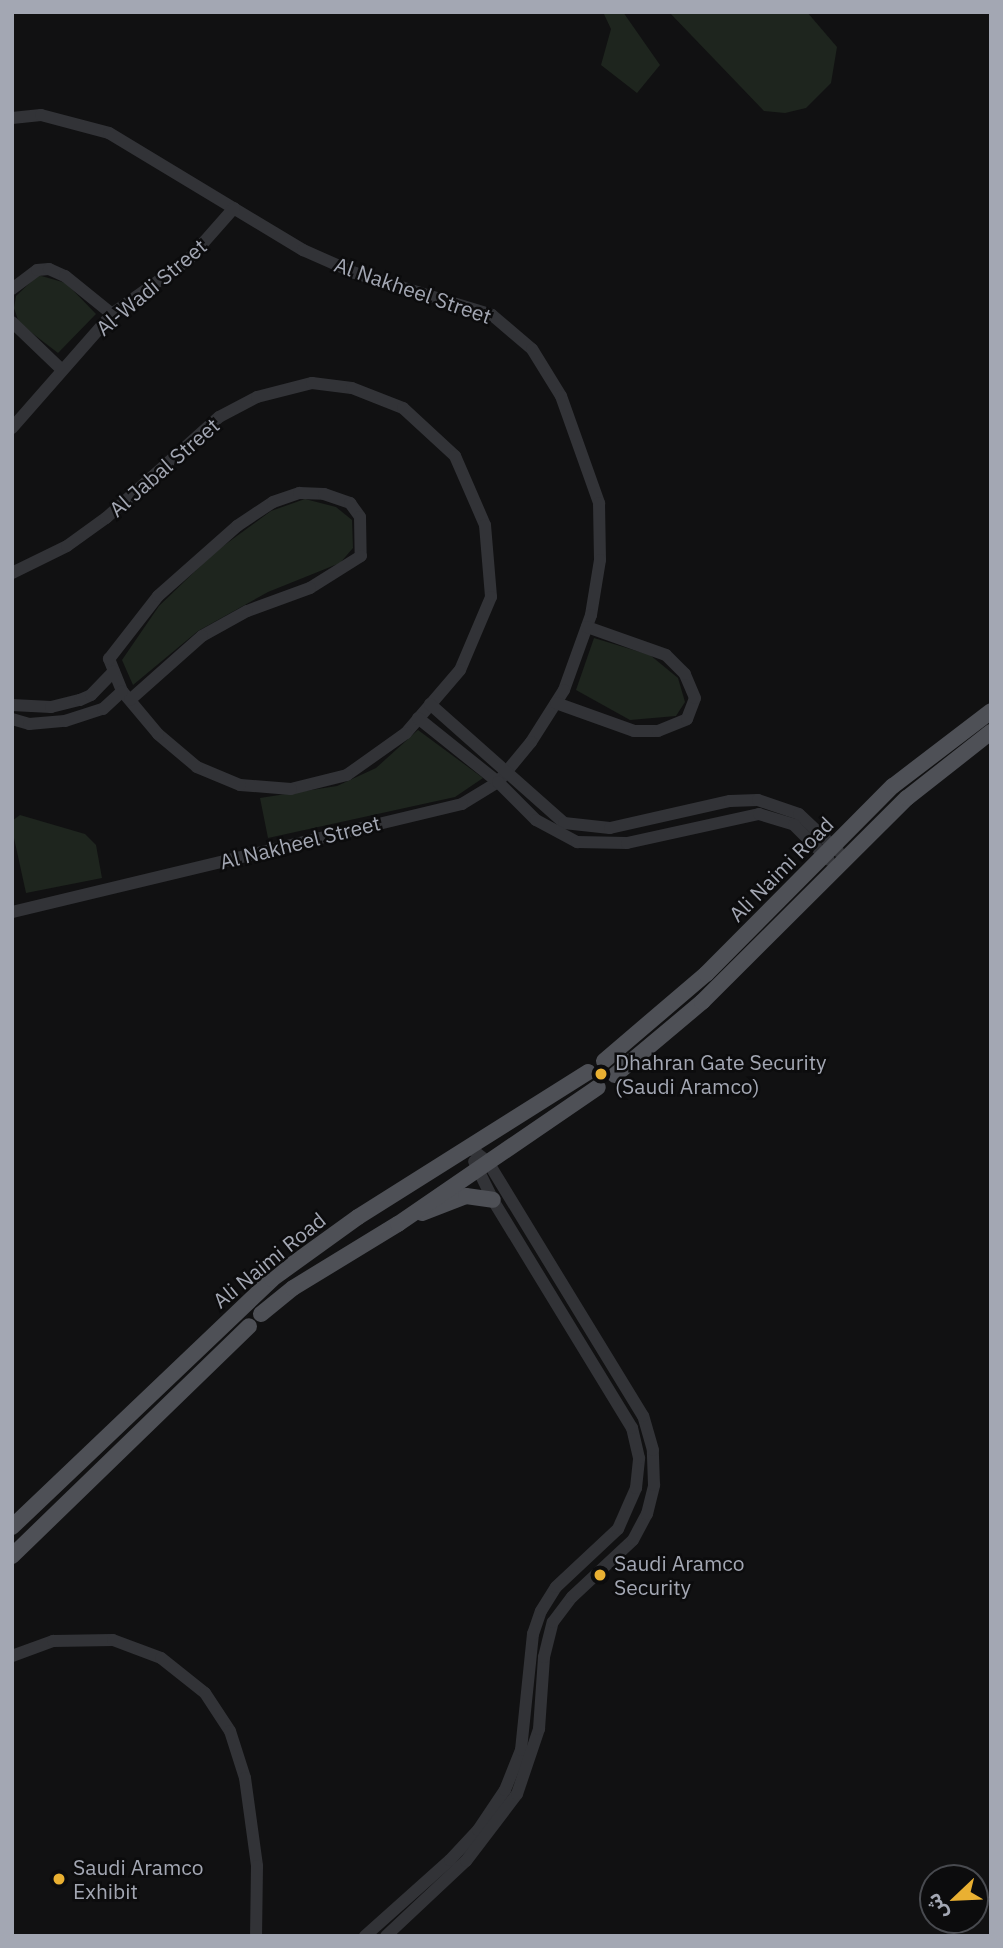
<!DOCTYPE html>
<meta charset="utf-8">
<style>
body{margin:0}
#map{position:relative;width:1003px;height:1948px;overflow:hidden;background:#111112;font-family:"IBM Plex Sans","Noto Sans Arabic",sans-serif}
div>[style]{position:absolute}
.green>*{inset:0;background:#1e251e}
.minor>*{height:12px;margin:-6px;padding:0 6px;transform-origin:6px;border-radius:6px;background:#323337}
.major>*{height:16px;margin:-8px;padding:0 8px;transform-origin:8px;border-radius:8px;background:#4e5056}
.dots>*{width:19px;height:19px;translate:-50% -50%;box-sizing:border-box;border:4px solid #0c0c0d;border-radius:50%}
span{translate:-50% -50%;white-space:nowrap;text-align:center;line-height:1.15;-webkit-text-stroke:5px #0c0c0d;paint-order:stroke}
.street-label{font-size:21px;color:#a3a7b3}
.poi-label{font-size:21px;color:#a3a7b3}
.left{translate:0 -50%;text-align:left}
.frame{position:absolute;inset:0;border:14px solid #a3a7b3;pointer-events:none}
.north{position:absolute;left:919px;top:1864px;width:70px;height:70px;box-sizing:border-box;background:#0c0c0d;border:2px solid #484a4f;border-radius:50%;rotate:247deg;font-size:19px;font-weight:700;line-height:28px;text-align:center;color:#a3a7b3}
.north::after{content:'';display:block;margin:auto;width:24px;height:32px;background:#e9b032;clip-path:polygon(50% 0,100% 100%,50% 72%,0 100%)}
</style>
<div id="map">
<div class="green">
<div style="clip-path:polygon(603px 12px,623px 12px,660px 65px,637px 93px,601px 65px,611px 29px)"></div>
<div style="clip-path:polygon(669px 12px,807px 12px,837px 47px,831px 83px,806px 108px,785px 113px,764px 111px)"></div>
<div style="clip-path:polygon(38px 275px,66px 283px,96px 314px,58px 353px,19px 323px,14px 308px,16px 296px)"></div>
<div style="clip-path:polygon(305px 499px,336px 507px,352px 520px,353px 548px,340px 563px,268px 592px,198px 631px,133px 685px,122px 660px,159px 606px,215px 552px,271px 511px)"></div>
<div style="clip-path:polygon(594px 638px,650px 655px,678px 678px,685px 702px,676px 716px,630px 720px,576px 690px)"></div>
<div style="clip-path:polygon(418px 730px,483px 778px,455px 797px,268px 838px,260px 798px,337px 786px,376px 768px)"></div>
<div style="clip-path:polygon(20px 815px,85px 834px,96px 845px,102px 878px,26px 893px,12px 829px,12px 821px)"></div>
</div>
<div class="minor">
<div style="left:12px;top:118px;width:29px;rotate:-6deg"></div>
<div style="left:41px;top:115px;width:70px;rotate:14.8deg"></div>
<div style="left:109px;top:133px;width:227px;rotate:31.1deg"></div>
<div style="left:303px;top:250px;width:57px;rotate:23.9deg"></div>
<div style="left:355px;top:273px;width:143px;rotate:17deg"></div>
<div style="left:492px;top:315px;width:52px;rotate:40.4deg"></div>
<div style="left:532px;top:349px;width:55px;rotate:58.3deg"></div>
<div style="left:561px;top:396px;width:114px;rotate:70.4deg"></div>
<div style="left:599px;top:503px;width:57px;rotate:89deg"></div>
<div style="left:600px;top:560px;width:56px;rotate:99.3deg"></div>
<div style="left:591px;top:615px;width:80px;rotate:109.8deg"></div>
<div style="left:564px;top:690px;width:62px;rotate:122.4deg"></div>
<div style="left:531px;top:742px;width:52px;rotate:129.5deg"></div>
<div style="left:498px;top:782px;width:42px;rotate:148.6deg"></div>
<div style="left:462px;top:804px;width:463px;rotate:166.5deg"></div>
<div style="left:12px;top:289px;width:31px;rotate:-37deg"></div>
<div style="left:37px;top:270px;width:12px;rotate:-5deg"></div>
<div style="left:49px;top:269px;width:17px;rotate:24deg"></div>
<div style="left:65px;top:276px;width:60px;rotate:39deg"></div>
<div style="left:12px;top:322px;width:69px;rotate:43.8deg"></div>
<div style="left:12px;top:428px;width:152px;rotate:-48.7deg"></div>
<div style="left:112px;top:314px;width:95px;rotate:-35.5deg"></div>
<div style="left:189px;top:259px;width:68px;rotate:-48.6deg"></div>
<div style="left:12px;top:573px;width:61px;rotate:-26.1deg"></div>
<div style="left:67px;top:546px;width:48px;rotate:-35.7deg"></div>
<div style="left:106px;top:518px;width:152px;rotate:-41.8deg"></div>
<div style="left:219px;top:417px;width:43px;rotate:-27.8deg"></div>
<div style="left:257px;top:397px;width:57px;rotate:-14.3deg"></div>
<div style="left:312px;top:383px;width:40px;rotate:7.1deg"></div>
<div style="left:352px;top:388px;width:55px;rotate:21.4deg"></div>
<div style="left:403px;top:408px;width:71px;rotate:42.7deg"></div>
<div style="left:455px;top:456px;width:75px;rotate:66.5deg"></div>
<div style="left:485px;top:525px;width:72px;rotate:85.2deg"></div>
<div style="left:491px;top:597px;width:79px;rotate:113deg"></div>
<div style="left:460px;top:670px;width:83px;rotate:130.6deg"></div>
<div style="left:406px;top:733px;width:72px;rotate:144.6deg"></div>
<div style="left:347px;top:775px;width:58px;rotate:166deg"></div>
<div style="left:291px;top:789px;width:51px;rotate:-175.5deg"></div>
<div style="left:240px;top:785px;width:47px;rotate:-157.3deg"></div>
<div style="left:197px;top:767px;width:51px;rotate:-139.8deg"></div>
<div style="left:158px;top:734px;width:56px;rotate:-129.9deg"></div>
<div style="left:122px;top:691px;width:35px;rotate:-112deg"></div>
<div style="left:109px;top:659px;width:80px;rotate:-52.1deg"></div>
<div style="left:158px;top:596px;width:106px;rotate:-41.5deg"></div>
<div style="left:237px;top:526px;width:43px;rotate:-33.7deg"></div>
<div style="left:273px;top:502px;width:28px;rotate:-19deg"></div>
<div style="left:299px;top:493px;width:25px;rotate:2deg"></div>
<div style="left:324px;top:494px;width:28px;rotate:19deg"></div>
<div style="left:350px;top:503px;width:17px;rotate:54deg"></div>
<div style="left:360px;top:517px;width:39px;rotate:89deg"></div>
<div style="left:361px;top:556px;width:60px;rotate:147.9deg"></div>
<div style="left:310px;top:588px;width:67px;rotate:159.9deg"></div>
<div style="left:247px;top:611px;width:51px;rotate:150.9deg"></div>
<div style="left:202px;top:636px;width:96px;rotate:138.4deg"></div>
<div style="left:556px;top:703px;width:83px;rotate:19.7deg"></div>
<div style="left:634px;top:731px;width:24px"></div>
<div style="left:658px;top:731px;width:31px;rotate:-22deg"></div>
<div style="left:687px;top:719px;width:22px;rotate:-69deg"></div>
<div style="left:695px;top:698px;width:26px;rotate:-113deg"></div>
<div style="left:685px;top:674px;width:27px;rotate:-135deg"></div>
<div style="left:666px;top:655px;width:84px;rotate:-160.5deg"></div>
<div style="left:430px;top:704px;width:179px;rotate:41.6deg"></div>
<div style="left:564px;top:823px;width:46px;rotate:6.2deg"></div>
<div style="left:610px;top:828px;width:123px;rotate:-12.7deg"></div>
<div style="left:730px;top:801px;width:28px;rotate:-2deg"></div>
<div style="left:758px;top:800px;width:43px;rotate:18.9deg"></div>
<div style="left:799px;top:814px;width:54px;rotate:43.5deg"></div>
<div style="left:12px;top:705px;width:39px;rotate:3deg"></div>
<div style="left:51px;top:707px;width:30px;rotate:-14deg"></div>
<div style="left:80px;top:700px;width:12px;rotate:-24deg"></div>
<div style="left:91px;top:695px;width:33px;rotate:-46deg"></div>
<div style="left:418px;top:718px;width:102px;rotate:38.7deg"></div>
<div style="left:498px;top:782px;width:54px;rotate:45deg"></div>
<div style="left:536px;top:820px;width:47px;rotate:28.2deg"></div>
<div style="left:577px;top:842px;width:50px;rotate:1.1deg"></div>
<div style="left:627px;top:843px;width:135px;rotate:-12.4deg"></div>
<div style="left:759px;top:814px;width:37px;rotate:17deg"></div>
<div style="left:794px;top:825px;width:49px;rotate:45deg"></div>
<div style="left:12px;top:719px;width:18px;rotate:16deg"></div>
<div style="left:29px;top:724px;width:36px;rotate:-5deg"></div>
<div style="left:65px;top:721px;width:40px;rotate:-18deg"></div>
<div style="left:103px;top:709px;width:26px;rotate:-43deg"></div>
<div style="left:12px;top:1656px;width:44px;rotate:-20.1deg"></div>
<div style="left:53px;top:1641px;width:60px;rotate:-1deg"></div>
<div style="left:113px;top:1640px;width:51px;rotate:20.6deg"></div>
<div style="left:161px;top:1658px;width:56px;rotate:38.5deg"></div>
<div style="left:205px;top:1693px;width:45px;rotate:56.7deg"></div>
<div style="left:230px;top:1731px;width:49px;rotate:72.3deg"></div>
<div style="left:245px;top:1778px;width:89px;rotate:82.2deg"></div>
<div style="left:257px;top:1866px;width:70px;rotate:90.8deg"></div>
<div style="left:365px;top:1936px;width:114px;rotate:-41.8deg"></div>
<div style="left:450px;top:1860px;width:41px;rotate:-47deg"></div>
<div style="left:478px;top:1830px;width:48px;rotate:-56deg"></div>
<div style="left:505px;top:1790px;width:43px;rotate:-68.2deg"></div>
<div style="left:521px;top:1750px;width:117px;rotate:-84.1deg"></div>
<div style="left:533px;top:1634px;width:24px;rotate:-71deg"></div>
<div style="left:541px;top:1611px;width:28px;rotate:-58deg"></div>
<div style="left:556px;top:1587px;width:85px;rotate:-43.1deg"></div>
<div style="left:618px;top:1529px;width:45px;rotate:-66.3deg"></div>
<div style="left:636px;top:1488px;width:30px;rotate:-84deg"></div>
<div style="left:639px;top:1458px;width:31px;rotate:-103deg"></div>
<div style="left:632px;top:1428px;width:267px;rotate:-121.4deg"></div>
<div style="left:493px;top:1200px;width:43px;rotate:-116deg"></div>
<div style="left:386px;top:1936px;width:110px;rotate:-43.2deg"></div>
<div style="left:466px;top:1861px;width:84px;rotate:-52.7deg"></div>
<div style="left:517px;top:1794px;width:69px;rotate:-71.3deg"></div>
<div style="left:539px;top:1729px;width:72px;rotate:-86deg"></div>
<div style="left:544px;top:1657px;width:36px;rotate:-76deg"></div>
<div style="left:553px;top:1622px;width:31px;rotate:-53deg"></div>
<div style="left:572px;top:1597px;width:83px;rotate:-43.1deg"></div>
<div style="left:633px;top:1540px;width:30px;rotate:-62deg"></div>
<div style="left:647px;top:1514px;width:30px;rotate:-76deg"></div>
<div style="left:654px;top:1485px;width:35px;rotate:-92deg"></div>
<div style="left:653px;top:1450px;width:35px;rotate:-106deg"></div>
<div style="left:643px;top:1416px;width:298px;rotate:-121.4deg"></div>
<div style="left:488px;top:1162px;width:23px;rotate:-142deg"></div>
</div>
<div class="major">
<div style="left:604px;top:1061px;width:134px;rotate:-40.5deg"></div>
<div style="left:706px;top:974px;width:265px;rotate:-45.2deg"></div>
<div style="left:893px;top:786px;width:123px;rotate:-37.4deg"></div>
<div style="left:615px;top:1075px;width:114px;rotate:-40deg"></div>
<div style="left:702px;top:1002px;width:289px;rotate:-44.9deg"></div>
<div style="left:907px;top:798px;width:107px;rotate:-38.2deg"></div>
<div style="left:422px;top:1213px;width:47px;rotate:-21.1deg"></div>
<div style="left:466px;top:1196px;width:27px;rotate:8deg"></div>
<div style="left:261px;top:1314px;width:41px;rotate:-39.1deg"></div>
<div style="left:293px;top:1288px;width:123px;rotate:-31.4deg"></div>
<div style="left:398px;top:1224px;width:242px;rotate:-34.4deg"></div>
<div style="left:12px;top:1527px;width:359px;rotate:-43.6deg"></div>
<div style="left:272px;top:1279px;width:106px;rotate:-35.8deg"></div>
<div style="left:358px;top:1217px;width:272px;rotate:-32.2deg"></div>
<div style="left:12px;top:1556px;width:330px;rotate:-44.1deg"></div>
</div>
<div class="dots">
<div style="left:601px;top:1074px;background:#e9b032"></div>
<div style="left:600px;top:1575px;background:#e9b032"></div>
<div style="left:59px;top:1879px;background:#e9b032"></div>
</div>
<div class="street-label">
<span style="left:151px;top:287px;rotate:-40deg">Al-Wadi Street</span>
<span style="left:413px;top:290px;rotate:19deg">Al Nakheel Street</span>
<span style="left:164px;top:467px;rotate:-41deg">Al Jabal Street</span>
<span style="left:300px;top:842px;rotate:-14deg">Al Nakheel Street</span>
<span style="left:781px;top:869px;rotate:-45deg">Ali Naimi Road</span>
<span style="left:269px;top:1260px;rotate:-39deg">Ali Naimi Road</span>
</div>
<div class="poi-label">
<span class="left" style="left:615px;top:1074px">Dhahran Gate Security<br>(Saudi Aramco)</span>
<span class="left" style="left:614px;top:1575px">Saudi Aramco<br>Security</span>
<span class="left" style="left:73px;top:1879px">Saudi Aramco<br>Exhibit</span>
</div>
<div class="frame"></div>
<div class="north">ش</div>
</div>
